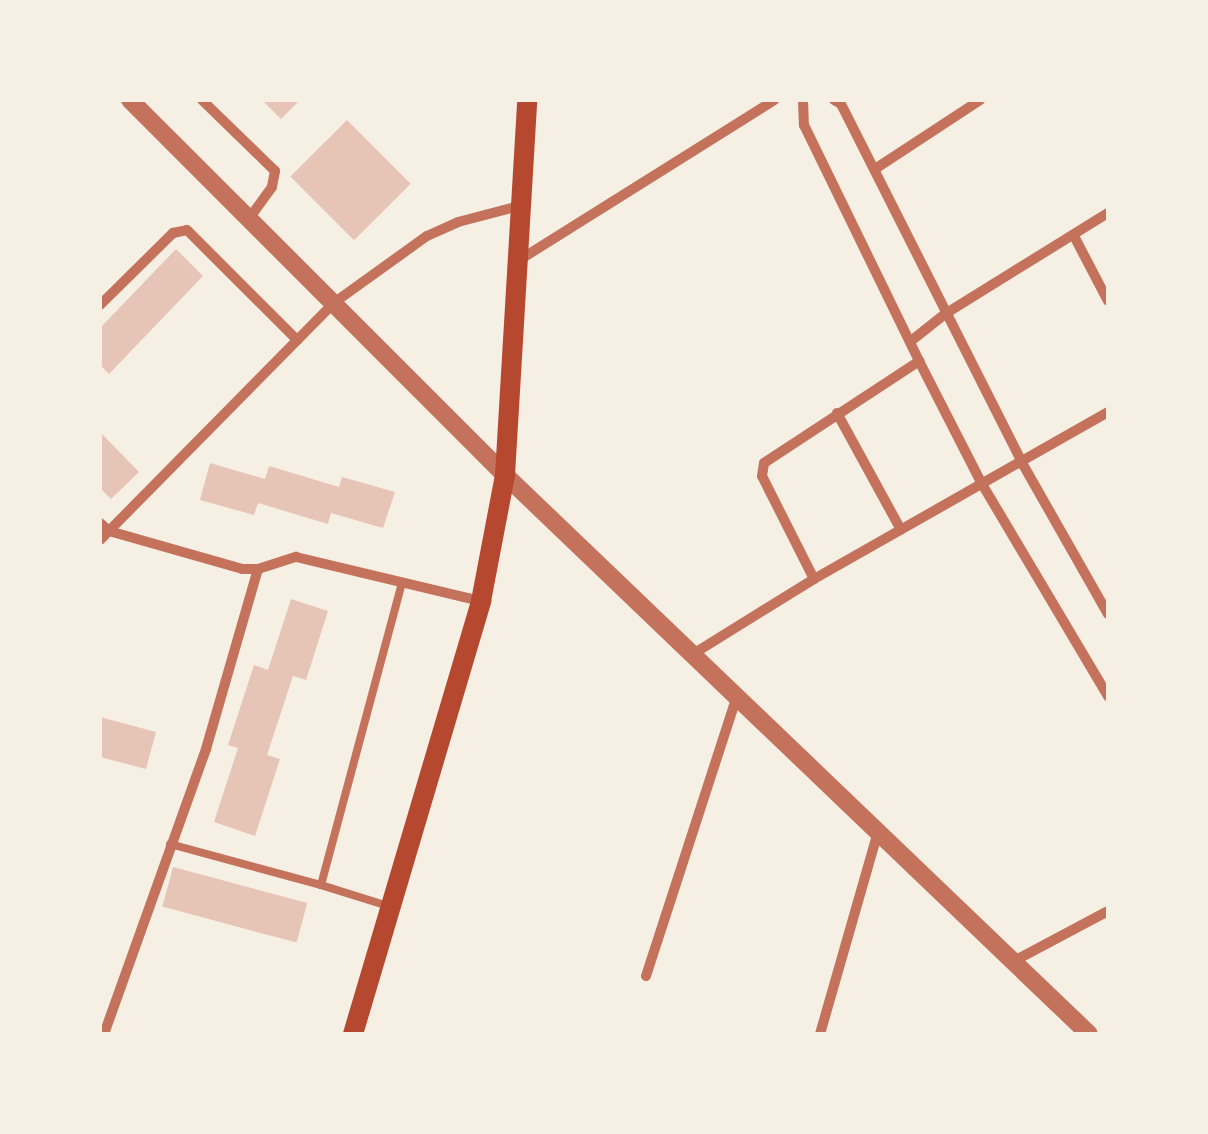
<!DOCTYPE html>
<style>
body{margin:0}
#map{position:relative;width:1208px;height:1134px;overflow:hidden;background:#f6efe4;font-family:"Source Serif 4",serif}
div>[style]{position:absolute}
.building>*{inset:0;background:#e6c5b7;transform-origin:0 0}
.service>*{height:8px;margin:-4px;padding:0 4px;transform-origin:4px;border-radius:4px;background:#c5725c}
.minor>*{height:10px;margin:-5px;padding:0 5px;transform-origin:5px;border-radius:5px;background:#c5725c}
.tertiary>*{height:18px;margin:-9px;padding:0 9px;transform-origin:9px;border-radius:9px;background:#c5725c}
.secondary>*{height:20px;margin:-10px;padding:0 10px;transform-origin:10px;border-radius:10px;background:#b5482f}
span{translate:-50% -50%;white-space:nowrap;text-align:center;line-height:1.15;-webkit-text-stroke:10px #f6efe4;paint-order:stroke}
.frame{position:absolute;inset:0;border:102px solid #f6efe4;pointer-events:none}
</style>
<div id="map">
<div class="building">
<div style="clip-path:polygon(262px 100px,300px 100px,281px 119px)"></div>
<div style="left:347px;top:120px;width:90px;height:80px;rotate:45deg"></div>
<div style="clip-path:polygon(176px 249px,203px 276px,109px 374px,100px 365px,100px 328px)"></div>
<div style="clip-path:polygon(100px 432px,139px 472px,111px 499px,100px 488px)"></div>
<div style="clip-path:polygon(210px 463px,265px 479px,269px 466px,339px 487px,342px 477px,395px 492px,383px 528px,331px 513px,328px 524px,258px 503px,254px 515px,200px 500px)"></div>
<div style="clip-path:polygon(291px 599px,328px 611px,306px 680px,293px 676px,267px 755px,280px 759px,255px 836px,214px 822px,238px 748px,228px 745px,254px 665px,268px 670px)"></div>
<div style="clip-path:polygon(100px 717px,156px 732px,146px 769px,100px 757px)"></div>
<div style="left:173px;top:867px;width:139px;height:41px;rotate:15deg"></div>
</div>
<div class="service">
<div style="left:170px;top:844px;width:156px;rotate:15.2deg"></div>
<div style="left:388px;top:906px;width:70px;rotate:-162.6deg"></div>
<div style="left:321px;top:885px;width:313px;rotate:-75deg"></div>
</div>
<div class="minor">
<div style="left:202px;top:100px;width:102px;rotate:44.2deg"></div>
<div style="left:275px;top:171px;width:16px;rotate:101deg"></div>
<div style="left:272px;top:187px;width:39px;rotate:126deg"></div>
<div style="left:803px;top:100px;width:25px;rotate:88deg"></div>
<div style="left:804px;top:125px;width:263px;rotate:64deg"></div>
<div style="left:919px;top:361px;width:138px;rotate:62.9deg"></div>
<div style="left:982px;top:484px;width:247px;rotate:59.3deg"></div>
<div style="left:834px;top:100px;width:8px;rotate:30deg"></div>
<div style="left:841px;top:104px;width:400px;rotate:63.2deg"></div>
<div style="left:1021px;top:461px;width:176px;rotate:60.4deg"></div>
<div style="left:875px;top:169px;width:126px;rotate:-33.3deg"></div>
<div style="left:1074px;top:236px;width:73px;rotate:62.4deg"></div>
<div style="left:521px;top:259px;width:299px;rotate:-32.1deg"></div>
<div style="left:100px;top:305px;width:103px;rotate:-44.6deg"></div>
<div style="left:173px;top:233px;width:14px;rotate:-12deg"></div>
<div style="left:187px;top:230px;width:156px;rotate:45deg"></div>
<div style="left:911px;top:341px;width:43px;rotate:-38.5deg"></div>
<div style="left:945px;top:314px;width:192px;rotate:-31.8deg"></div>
<div style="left:837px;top:413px;width:133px;rotate:61.3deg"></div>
<div style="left:100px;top:523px;width:12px;rotate:42deg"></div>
<div style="left:109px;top:531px;width:138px;rotate:15.9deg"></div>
<div style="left:242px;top:569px;width:16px"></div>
<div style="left:258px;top:569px;width:40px;rotate:-18deg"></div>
<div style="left:296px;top:557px;width:190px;rotate:13.4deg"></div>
<div style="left:100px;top:540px;width:334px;rotate:-45.4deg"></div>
<div style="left:335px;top:302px;width:113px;rotate:-35.7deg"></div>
<div style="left:427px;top:236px;width:34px;rotate:-24deg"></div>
<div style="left:458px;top:222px;width:67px;rotate:-14.7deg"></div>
<div style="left:814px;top:579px;width:115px;rotate:-116.8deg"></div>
<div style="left:762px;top:476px;width:13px;rotate:-81deg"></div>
<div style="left:764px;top:463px;width:186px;rotate:-33.3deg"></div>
<div style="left:693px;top:654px;width:142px;rotate:-31.8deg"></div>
<div style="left:814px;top:579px;width:338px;rotate:-29.6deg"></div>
<div style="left:1014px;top:961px;width:106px;rotate:-28deg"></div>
<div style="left:646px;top:976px;width:294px;rotate:-72deg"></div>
<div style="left:104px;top:1034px;width:303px;rotate:-70.3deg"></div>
<div style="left:206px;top:749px;width:187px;rotate:-73.9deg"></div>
<div style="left:820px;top:1034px;width:210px;rotate:-74deg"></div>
</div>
<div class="tertiary">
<div style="left:130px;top:100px;width:530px;rotate:45deg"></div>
<div style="left:505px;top:475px;width:808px;rotate:43.75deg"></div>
</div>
<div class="secondary">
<div style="left:353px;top:1034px;width:452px;rotate:-73.5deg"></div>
<div style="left:481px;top:601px;width:128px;rotate:-79.2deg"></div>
<div style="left:505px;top:475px;width:376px;rotate:-86.6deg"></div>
</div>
<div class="frame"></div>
</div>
